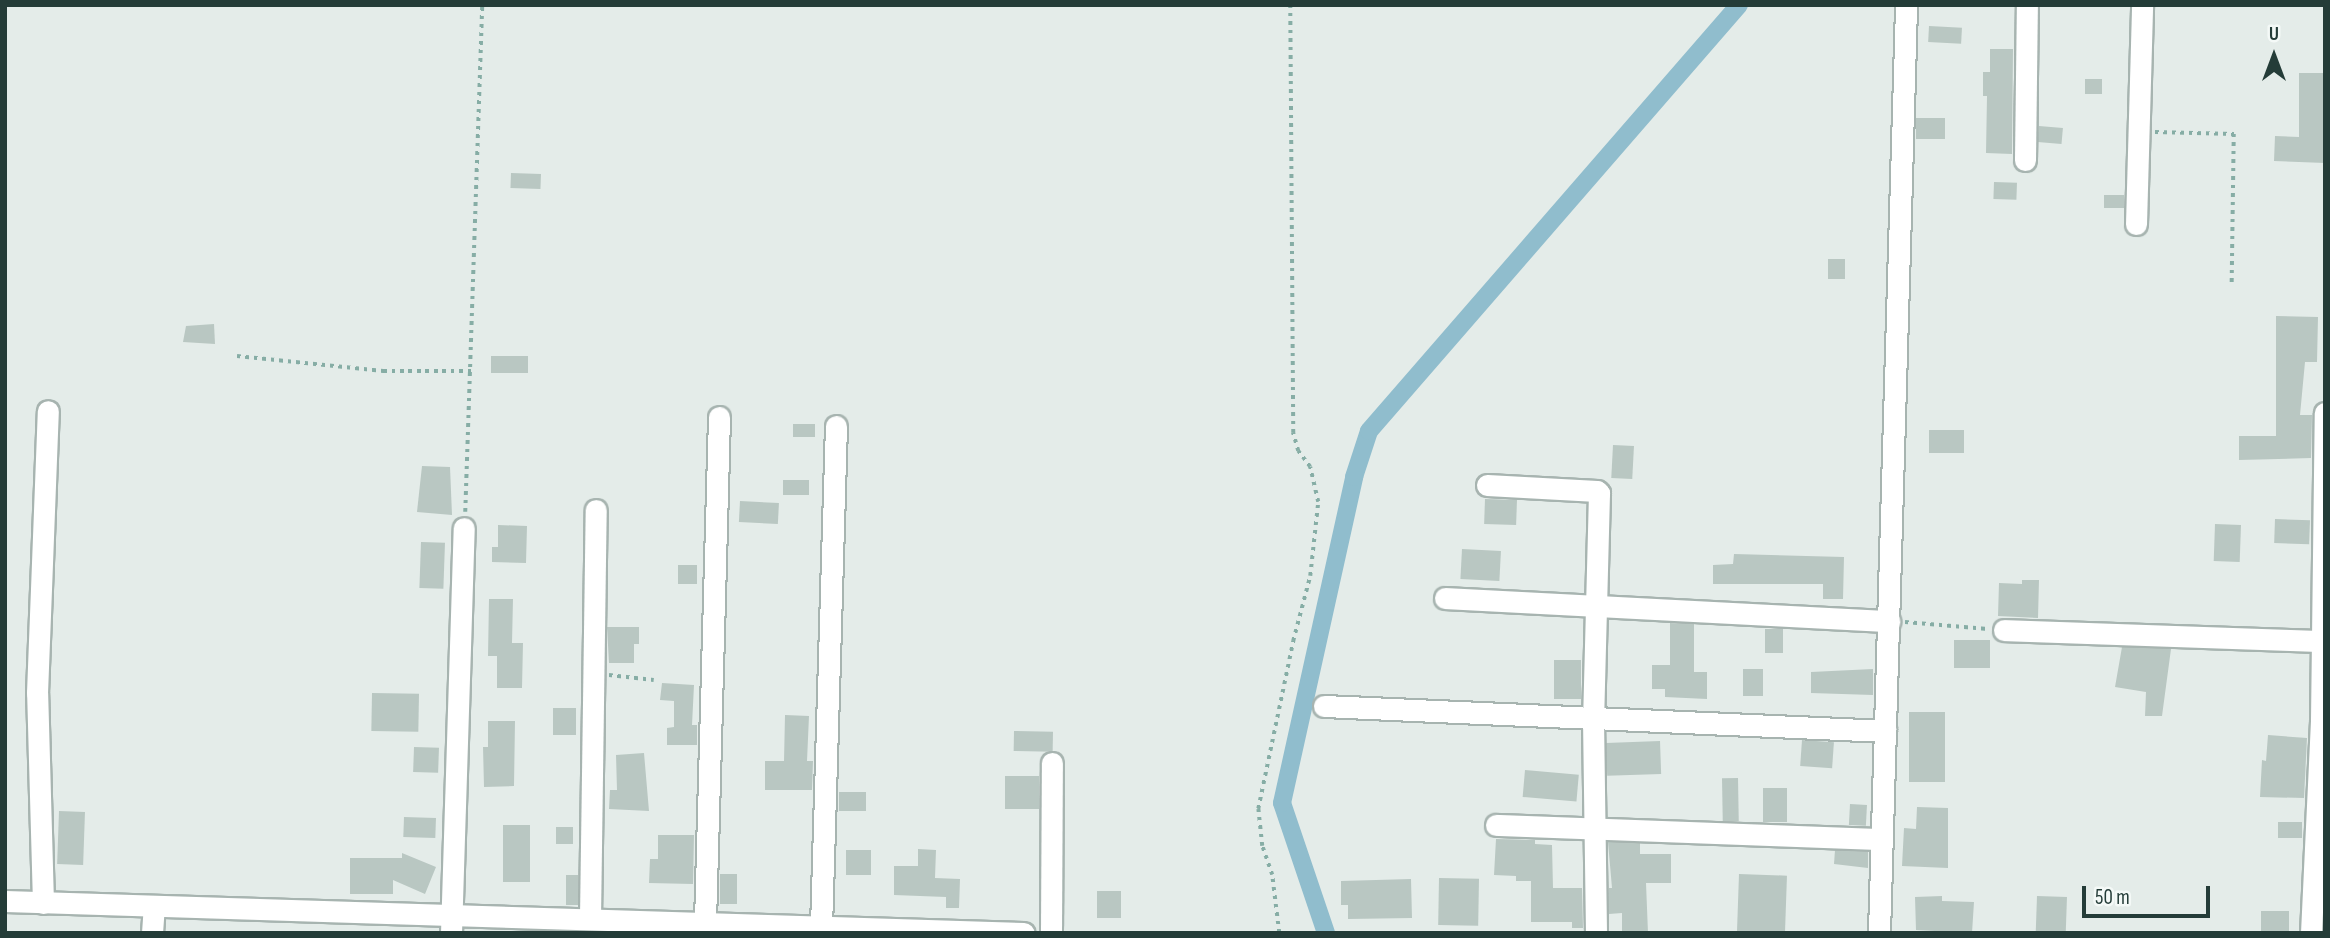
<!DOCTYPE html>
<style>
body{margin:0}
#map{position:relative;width:2330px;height:938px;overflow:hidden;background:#e4ece9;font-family:"Sofia Sans Condensed",sans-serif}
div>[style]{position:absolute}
.canal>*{height:18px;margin:-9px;padding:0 9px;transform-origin:9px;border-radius:9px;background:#90bdcd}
.building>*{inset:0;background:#b9c7c2;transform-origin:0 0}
.path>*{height:3.5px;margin-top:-1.75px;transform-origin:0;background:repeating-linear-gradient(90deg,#86ada5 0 3.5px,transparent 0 8.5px)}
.roads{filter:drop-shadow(2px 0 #a7b4b0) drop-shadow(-2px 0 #a7b4b0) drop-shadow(0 2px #a7b4b0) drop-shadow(0 -2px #a7b4b0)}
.minor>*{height:21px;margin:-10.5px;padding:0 10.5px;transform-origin:10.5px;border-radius:10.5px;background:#fff}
span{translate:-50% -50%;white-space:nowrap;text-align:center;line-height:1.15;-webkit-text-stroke:6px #f4f9f7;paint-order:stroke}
.frame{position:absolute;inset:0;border:7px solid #243c38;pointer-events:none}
.north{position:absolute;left:2239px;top:21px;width:70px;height:70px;-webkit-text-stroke:5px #f4f9f7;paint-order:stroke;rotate:0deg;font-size:19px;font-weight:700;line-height:28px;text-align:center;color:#243c38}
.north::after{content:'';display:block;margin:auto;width:24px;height:32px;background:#243c38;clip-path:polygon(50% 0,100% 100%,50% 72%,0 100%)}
.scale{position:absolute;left:2082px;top:886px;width:128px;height:32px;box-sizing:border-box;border:4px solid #243c38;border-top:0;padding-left:9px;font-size:21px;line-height:24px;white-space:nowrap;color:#243c38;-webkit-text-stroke:5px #f4f9f7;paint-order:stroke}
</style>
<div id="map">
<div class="canal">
<div style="left:1326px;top:933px;width:137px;rotate:-108.7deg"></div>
<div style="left:1282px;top:803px;width:334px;rotate:-77.5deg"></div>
<div style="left:1354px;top:477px;width:48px;rotate:-71.9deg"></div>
<div style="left:1369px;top:431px;width:564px;rotate:-49.02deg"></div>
</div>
<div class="building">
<div style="left:1929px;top:26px;width:33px;height:16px;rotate:3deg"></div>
<div style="clip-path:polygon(1990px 49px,2013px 49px,2012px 154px,1986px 153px,1987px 96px,1983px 96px,1983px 72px,1990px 72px)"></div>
<div style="clip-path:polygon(2299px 73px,2325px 73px,2325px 163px,2274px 161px,2275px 136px,2299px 137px)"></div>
<div style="left:2085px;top:79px;width:17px;height:15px"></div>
<div style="left:1916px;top:118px;width:29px;height:21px"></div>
<div style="left:2039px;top:126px;width:24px;height:16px;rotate:5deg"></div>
<div style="left:511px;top:173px;width:30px;height:15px;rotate:2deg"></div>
<div style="left:1994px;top:182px;width:23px;height:17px;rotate:2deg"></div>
<div style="left:2104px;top:195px;width:20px;height:13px"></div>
<div style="left:1828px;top:259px;width:17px;height:20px"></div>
<div style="clip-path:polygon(2276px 316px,2318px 317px,2317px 362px,2305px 362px,2300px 415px,2312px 415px,2311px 458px,2239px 460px,2239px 436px,2276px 436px)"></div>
<div style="clip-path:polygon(214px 324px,215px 344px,183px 342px,186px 326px)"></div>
<div style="left:491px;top:356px;width:37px;height:17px"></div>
<div style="left:793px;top:424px;width:22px;height:13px"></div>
<div style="left:1929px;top:430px;width:35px;height:23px"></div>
<div style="left:1613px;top:445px;width:21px;height:33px;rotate:3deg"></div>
<div style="clip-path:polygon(422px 466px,450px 467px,452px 515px,417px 512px)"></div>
<div style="left:783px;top:480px;width:26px;height:15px"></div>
<div style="left:1485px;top:499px;width:32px;height:25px;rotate:2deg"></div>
<div style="left:740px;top:501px;width:39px;height:21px;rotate:3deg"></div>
<div style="left:2275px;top:519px;width:35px;height:24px;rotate:2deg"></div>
<div style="left:2215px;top:524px;width:26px;height:37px;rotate:2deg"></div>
<div style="clip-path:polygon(498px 525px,527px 526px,526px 563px,492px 562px,492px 547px,498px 547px)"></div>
<div style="left:421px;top:542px;width:24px;height:46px;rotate:2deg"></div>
<div style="left:1462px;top:549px;width:39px;height:30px;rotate:3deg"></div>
<div style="clip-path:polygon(1734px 554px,1844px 557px,1843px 599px,1823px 599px,1823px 584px,1713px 584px,1713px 565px,1733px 564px)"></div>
<div style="left:678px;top:565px;width:19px;height:19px"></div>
<div style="clip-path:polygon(2022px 580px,2039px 580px,2038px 618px,1998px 616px,1999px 583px,2022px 584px)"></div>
<div style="clip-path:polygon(489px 599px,513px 599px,512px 643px,523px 643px,522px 688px,497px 688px,497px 656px,488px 656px)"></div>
<div style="clip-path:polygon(1670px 623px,1694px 624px,1694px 672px,1707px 672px,1707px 699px,1665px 697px,1665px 689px,1652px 689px,1652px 665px,1670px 665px)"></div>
<div style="clip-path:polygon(607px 627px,639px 627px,639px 644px,634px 644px,634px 663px,609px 663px)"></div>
<div style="left:1765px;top:629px;width:18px;height:24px"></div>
<div style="left:1954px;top:640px;width:36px;height:28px"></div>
<div style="clip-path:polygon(2122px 647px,2171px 649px,2162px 716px,2145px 716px,2146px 692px,2115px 687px)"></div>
<div style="left:1554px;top:660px;width:27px;height:39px"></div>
<div style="left:1743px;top:669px;width:20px;height:27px"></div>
<div style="clip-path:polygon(1873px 669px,1873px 695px,1811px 693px,1811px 672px)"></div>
<div style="clip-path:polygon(662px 683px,694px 685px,692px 725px,697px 725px,697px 745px,667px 745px,667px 728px,674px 727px,674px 701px,660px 700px)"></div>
<div style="left:372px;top:693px;width:47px;height:38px;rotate:1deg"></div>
<div style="left:553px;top:708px;width:23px;height:27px"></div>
<div style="left:1909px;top:712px;width:36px;height:70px"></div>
<div style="clip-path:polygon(785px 715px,809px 716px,807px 761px,813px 761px,812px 790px,765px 790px,765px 761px,784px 761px)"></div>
<div style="clip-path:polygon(488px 721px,515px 721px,514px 786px,484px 787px,483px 747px,488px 747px)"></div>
<div style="left:1014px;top:731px;width:39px;height:20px;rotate:1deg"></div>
<div style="clip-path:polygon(2268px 735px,2307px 738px,2304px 798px,2260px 797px,2262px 760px,2266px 761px)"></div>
<div style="left:1802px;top:740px;width:32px;height:26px;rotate:4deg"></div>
<div style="left:1660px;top:741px;width:33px;height:54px;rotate:88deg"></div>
<div style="left:414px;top:747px;width:25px;height:25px;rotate:2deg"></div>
<div style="clip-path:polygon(644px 753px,649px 811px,609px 809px,610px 790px,617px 790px,616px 755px)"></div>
<div style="left:1525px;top:770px;width:54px;height:27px;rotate:5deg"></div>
<div style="left:1039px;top:776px;width:33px;height:34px;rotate:90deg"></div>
<div style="left:1738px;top:778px;width:43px;height:16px;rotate:89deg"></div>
<div style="left:1763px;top:788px;width:24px;height:34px"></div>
<div style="left:839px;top:792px;width:27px;height:19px"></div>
<div style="left:1850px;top:804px;width:17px;height:21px;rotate:3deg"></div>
<div style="clip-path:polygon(1917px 807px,1948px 808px,1948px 868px,1902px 866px,1904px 828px,1916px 829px)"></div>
<div style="left:59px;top:811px;width:26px;height:53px;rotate:2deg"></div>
<div style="left:404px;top:817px;width:32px;height:20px;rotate:2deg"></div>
<div style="left:2302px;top:822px;width:16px;height:24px;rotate:90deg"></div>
<div style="left:530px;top:825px;width:57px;height:27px;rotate:90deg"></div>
<div style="left:556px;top:827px;width:17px;height:17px"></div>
<div style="clip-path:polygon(658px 835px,694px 835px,693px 884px,649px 883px,650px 859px,658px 859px)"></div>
<div style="clip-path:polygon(1496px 839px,1535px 840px,1535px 844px,1552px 845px,1553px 888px,1582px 888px,1583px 928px,1572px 928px,1572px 922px,1531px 922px,1531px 881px,1516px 881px,1516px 876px,1494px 875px)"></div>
<div style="clip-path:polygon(1608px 842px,1640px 843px,1640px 854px,1671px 854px,1671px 883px,1646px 883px,1648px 933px,1622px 933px,1622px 913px,1609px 914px,1609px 888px,1612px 888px)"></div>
<div style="clip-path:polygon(918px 849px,936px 850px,935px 878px,960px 879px,959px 908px,946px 908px,946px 897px,894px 895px,894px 866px,918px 866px)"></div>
<div style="left:846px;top:850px;width:25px;height:25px"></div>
<div style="clip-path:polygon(1835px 850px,1868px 852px,1868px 868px,1834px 864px)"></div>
<div style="clip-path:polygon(402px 853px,436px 867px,425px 894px,393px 880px,393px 894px,350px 894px,350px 858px,402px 858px)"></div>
<div style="left:720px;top:874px;width:17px;height:30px"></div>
<div style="left:1739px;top:874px;width:48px;height:59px;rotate:2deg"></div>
<div style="left:566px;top:875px;width:12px;height:30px"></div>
<div style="left:1439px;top:878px;width:40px;height:47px;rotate:1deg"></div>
<div style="clip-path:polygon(1411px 879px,1412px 918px,1348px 919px,1348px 905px,1341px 905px,1341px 881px)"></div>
<div style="left:1097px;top:891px;width:24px;height:27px"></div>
<div style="clip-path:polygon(1942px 896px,1942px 901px,1974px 902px,1972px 933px,1916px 930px,1915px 897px)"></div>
<div style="left:2037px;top:896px;width:30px;height:37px;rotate:2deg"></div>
<div style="left:2261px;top:911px;width:28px;height:22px"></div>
</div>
<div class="path">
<div style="left:2155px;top:132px;width:79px;rotate:1.5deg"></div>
<div style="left:2234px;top:134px;width:151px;rotate:90.8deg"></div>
<div style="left:237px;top:356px;width:147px;rotate:5.9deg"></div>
<div style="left:383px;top:371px;width:89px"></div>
<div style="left:465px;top:512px;width:507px;rotate:-88.08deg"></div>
<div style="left:1905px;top:622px;width:83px;rotate:4.8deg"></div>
<div style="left:609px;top:675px;width:45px;rotate:6.3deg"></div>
<div style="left:1279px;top:933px;width:58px;rotate:-96.9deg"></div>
<div style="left:1272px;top:875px;width:31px;rotate:-109deg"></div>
<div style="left:1262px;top:846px;width:37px;rotate:-96deg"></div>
<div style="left:1258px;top:809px;width:172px;rotate:-78.2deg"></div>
<div style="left:1293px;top:641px;width:67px;rotate:-75.3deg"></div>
<div style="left:1310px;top:576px;width:74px;rotate:-83.8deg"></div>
<div style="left:1318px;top:502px;width:36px;rotate:-103deg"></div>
<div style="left:1310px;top:467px;width:20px;rotate:-127deg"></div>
<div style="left:1298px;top:451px;width:19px;rotate:-106deg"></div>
<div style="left:1293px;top:433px;width:428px;rotate:-90.4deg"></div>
</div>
<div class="roads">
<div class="minor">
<div style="left:2025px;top:160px;width:155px;rotate:-89.3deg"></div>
<div style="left:2136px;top:224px;width:219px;rotate:-88.4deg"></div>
<div style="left:1487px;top:485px;width:110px;rotate:3.1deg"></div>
<div style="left:1597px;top:491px;width:3px;rotate:45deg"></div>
<div style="left:1599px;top:493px;width:225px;rotate:91.5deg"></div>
<div style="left:1593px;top:718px;width:215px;rotate:89.2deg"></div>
<div style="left:1445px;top:598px;width:445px;rotate:3deg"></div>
<div style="left:2004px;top:630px;width:319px;rotate:2deg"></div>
<div style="left:1324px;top:706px;width:562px;rotate:2.55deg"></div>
<div style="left:1496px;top:825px;width:385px;rotate:2.1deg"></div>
<div style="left:5px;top:901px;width:1019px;rotate:1.8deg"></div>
<div style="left:43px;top:903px;width:210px;rotate:-91.6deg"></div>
<div style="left:37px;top:693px;width:282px;rotate:-87.8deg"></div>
<div style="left:590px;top:918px;width:408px;rotate:-89.2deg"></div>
<div style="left:705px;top:922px;width:505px;rotate:-88.41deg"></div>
<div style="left:821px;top:927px;width:501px;rotate:-88.29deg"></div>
<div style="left:152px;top:933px;width:27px;rotate:-86deg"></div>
<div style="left:451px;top:933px;width:405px;rotate:-88.2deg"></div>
<div style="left:1051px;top:933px;width:170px;rotate:-89.7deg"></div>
<div style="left:1879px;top:933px;width:928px;rotate:-88.33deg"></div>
<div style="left:2311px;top:933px;width:213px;rotate:-87.3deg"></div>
<div style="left:2321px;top:720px;width:307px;rotate:-89.3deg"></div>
</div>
</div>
<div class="frame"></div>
<div class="north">U</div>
<div class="scale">50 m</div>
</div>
